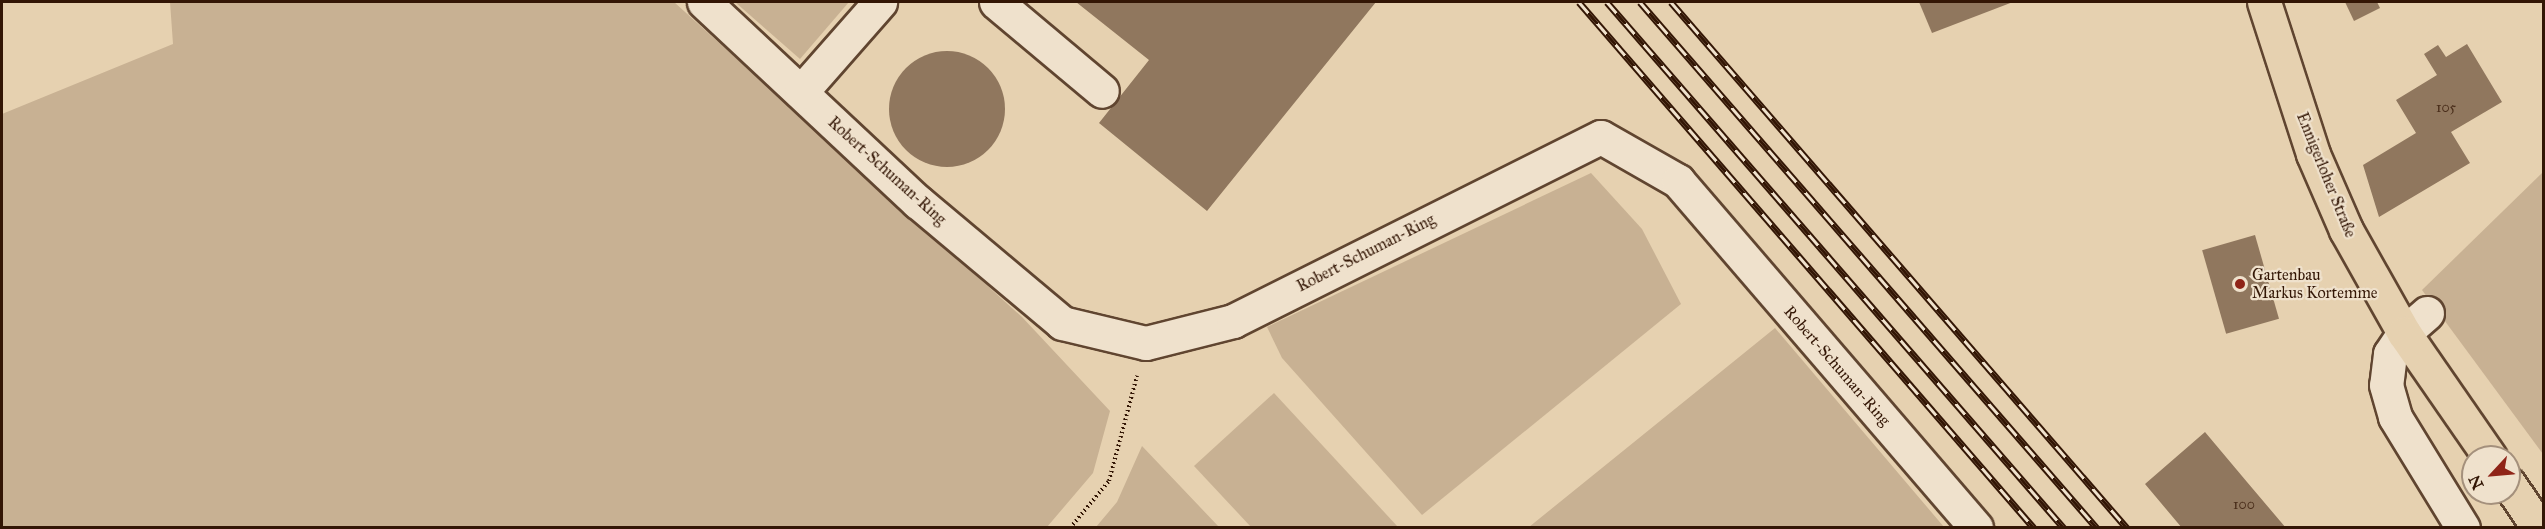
<!DOCTYPE html>
<meta charset="utf-8">
<style>
body{margin:0}
#map{position:relative;width:2545px;height:529px;overflow:hidden;background:#e6d1b0;font-family:"IM FELL Great Primer",serif}
div>[style]{position:absolute}
.green>*{inset:0;background:#c8b193}
.building>*{inset:0;background:#90775e;transform-origin:0 0}
.round{border-radius:50%}
.path>*{height:4px;margin-top:-2px;transform-origin:0;background:repeating-linear-gradient(90deg,#331605 0 1.5px,transparent 0 4.5px)}
.roads{filter:drop-shadow(2px 0 #604530) drop-shadow(-2px 0 #604530) drop-shadow(0 2px #604530) drop-shadow(0 -2px #604530)}
.minor>*{height:33px;margin:-16.5px;padding:0 16.5px;transform-origin:16.5px;border-radius:16.5px;background:#efe1cc}
.major>*{height:33px;margin:-16.5px;padding:0 16.5px;transform-origin:16.5px;border-radius:16.5px;background:#e6d1b0}
.rail>*{height:7px;margin-top:-3.5px;transform-origin:0;background:repeating-linear-gradient(90deg,#efe1cc 0 14px,#331605 0 28px);box-sizing:border-box;border-block:2px solid #331605}
.dots>*{width:16px;height:16px;translate:-50% -50%;box-sizing:border-box;border:3px solid #efe1cc;border-radius:50%}
span{translate:-50% -50%;white-space:nowrap;text-align:center;line-height:1.15;-webkit-text-stroke:4.5px #efe1cc;paint-order:stroke}
.number-label{font-size:14px;color:#4a2e1b}
.number-label span{-webkit-text-stroke-width:0}
.street-label{font-size:16px;color:#331605}
.poi-label{font-size:16px;color:#331605}
.left{translate:0 -50%;text-align:left}
.frame{position:absolute;inset:0;border:3px solid #331605;pointer-events:none}
.north{position:absolute;left:2461px;top:445px;width:60px;height:60px;box-sizing:border-box;background:#efe1cc;border:2px solid #a4907c;border-radius:50%;rotate:244deg;font-size:16px;font-weight:700;line-height:24px;text-align:center;color:#331605}
.north::after{content:'';display:block;margin:auto;width:21px;height:27px;background:#8f2418;clip-path:polygon(50% 0,100% 100%,50% 72%,0 100%)}
</style>
<div id="map">
<div class="green">
<div style="clip-path:polygon(170px 2px,674px 2px,1022px 317px,1110px 411px,1093px 473px,1047px 527px,2px 528px,2px 114px,173px 44px)"></div>
<div style="clip-path:polygon(735px 2px,849px 2px,800px 59px)"></div>
<div style="clip-path:polygon(2543px 172px,2543px 454px,2422px 290px)"></div>
<div style="clip-path:polygon(1591px 173px,1642px 229px,1681px 304px,1422px 515px,1282px 358px,1267px 327px)"></div>
<div style="clip-path:polygon(1775px 328px,1944px 527px,1529px 527px,1712px 379px)"></div>
<div style="clip-path:polygon(1274px 393px,1398px 527px,1251px 527px,1194px 466px)"></div>
<div style="clip-path:polygon(1142px 446px,1219px 527px,1096px 527px,1117px 502px)"></div>
</div>
<div class="building">
<div style="clip-path:polygon(1076px 2px,1376px 2px,1207px 211px,1099px 123px,1149px 60px)"></div>
<div style="clip-path:polygon(1919px 2px,2013px 2px,1932px 33px)"></div>
<div style="clip-path:polygon(2345px 2px,2377px 2px,2380px 8px,2354px 21px)"></div>
<div style="clip-path:polygon(2467px 44px,2502px 102px,2451px 132px,2470px 163px,2379px 217px,2363px 165px,2416px 133px,2396px 100px,2437px 75px,2424px 54px,2438px 45px,2446px 57px)"></div>
<div class="round" style="left:889px;top:51px;width:116px;height:116px"></div>
<div style="left:2255px;top:235px;width:87px;height:55px;rotate:74deg"></div>
<div style="clip-path:polygon(2205px 432px,2247px 482px,2286px 528px,2182px 528px,2145px 484px)"></div>
</div>
<div class="path">
<div style="left:1070px;top:528px;width:61px;rotate:-50.3deg"></div>
<div style="left:1109px;top:481px;width:109px;rotate:-75.1deg"></div>
</div>
<div class="roads">
<div class="minor">
<div style="left:704px;top:2px;width:293px;rotate:43.1deg"></div>
<div style="left:918px;top:202px;width:188px;rotate:40deg"></div>
<div style="left:1062px;top:323px;width:86px;rotate:13.4deg"></div>
<div style="left:1146px;top:343px;width:90px;rotate:-14.2deg"></div>
<div style="left:1233px;top:321px;width:411px;rotate:-26.6deg"></div>
<div style="left:1601px;top:137px;width:89px;rotate:29.7deg"></div>
<div style="left:1678px;top:181px;width:457px;rotate:49.3deg"></div>
<div style="left:996px;top:2px;width:138px;rotate:40deg"></div>
<div style="left:801px;top:92px;width:120px;rotate:-48.7deg"></div>
<div style="left:2427px;top:313px;width:30px;rotate:139deg"></div>
<div style="left:2404px;top:333px;width:25px;rotate:124deg"></div>
<div style="left:2390px;top:354px;width:31px;rotate:97deg"></div>
<div style="left:2386px;top:385px;width:33px;rotate:74deg"></div>
<div style="left:2395px;top:417px;width:130px;rotate:58.5deg"></div>
</div>
<div class="major">
<div style="left:2264px;top:2px;width:160px;rotate:72.1deg"></div>
<div style="left:2313px;top:154px;width:83px;rotate:66.5deg"></div>
<div style="left:2346px;top:230px;width:118px;rotate:60.6deg"></div>
<div style="left:2404px;top:333px;width:151px;rotate:55.3deg"></div>
<div style="left:2509px;top:484px;width:53px;rotate:55.7deg"></div>
</div>
</div>
<div class="rail">
<div style="left:1579px;top:2px;width:695px;rotate:49.14deg"></div>
<div style="left:1607px;top:2px;width:697px;rotate:49.02deg"></div>
<div style="left:1640px;top:2px;width:697px;rotate:49.02deg"></div>
<div style="left:1671px;top:2px;width:696px;rotate:49.08deg"></div>
</div>
<div class="dots">
<div style="left:2240px;top:284px;background:#8f2418"></div>
</div>
<div class="number-label">
<span style="left:2446px;top:108px">105</span>
<span style="left:2244px;top:505px">100</span>
</div>
<div class="street-label">
<span style="left:887px;top:171px;rotate:42deg">Robert-Schuman-Ring</span>
<span style="left:2326px;top:175px;rotate:68deg">Ennigerloher Straße</span>
<span style="left:1366px;top:253px;rotate:-27deg">Robert-Schuman-Ring</span>
<span style="left:1837px;top:366px;rotate:49deg">Robert-Schuman-Ring</span>
</div>
<div class="poi-label">
<span class="left" style="left:2252px;top:284px">Gartenbau<br>Markus Kortemme</span>
</div>
<div class="frame"></div>
<div class="north">N</div>
</div>
